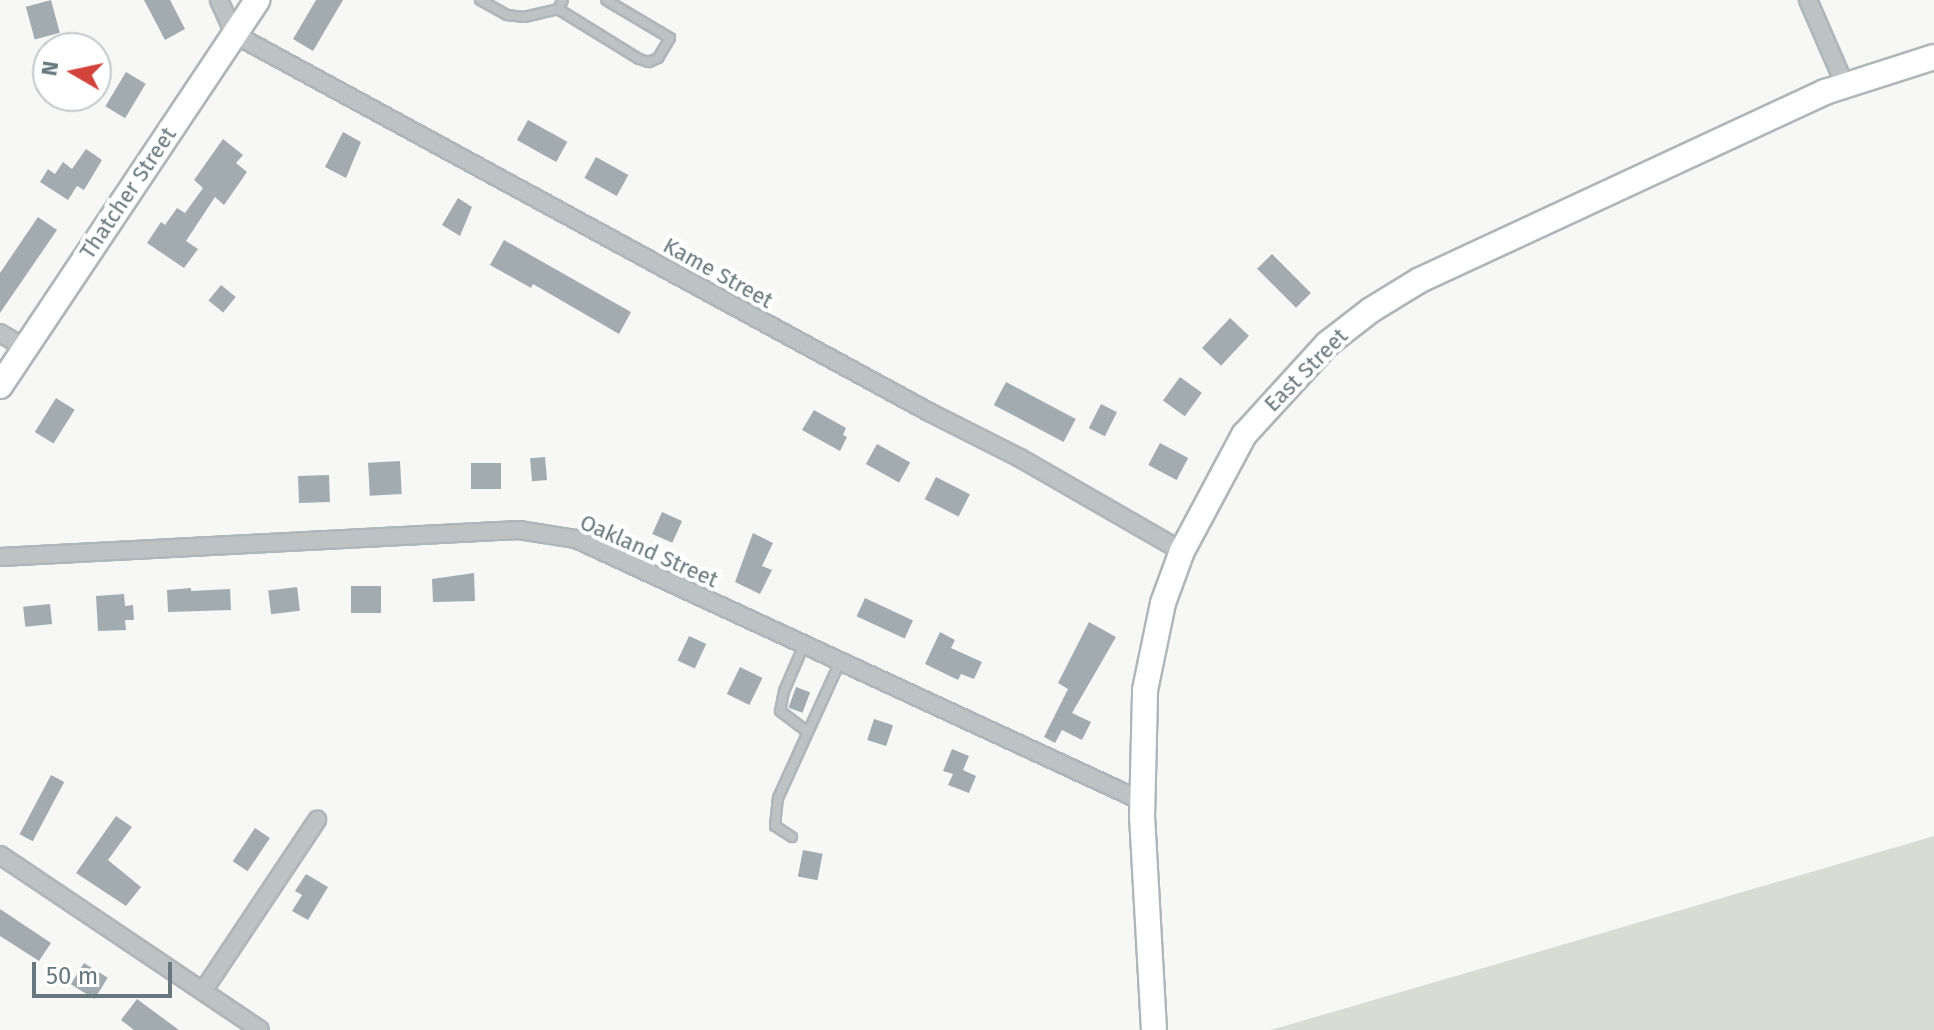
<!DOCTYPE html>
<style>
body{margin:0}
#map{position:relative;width:1934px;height:1030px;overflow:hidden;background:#f7f7f5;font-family:"Fira Sans",sans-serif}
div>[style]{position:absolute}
.green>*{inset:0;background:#d8dcd5}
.building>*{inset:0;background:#a2acb0;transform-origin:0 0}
.roads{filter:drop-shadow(2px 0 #afb6b9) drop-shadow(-2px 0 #afb6b9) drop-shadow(0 2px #afb6b9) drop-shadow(0 -2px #afb6b9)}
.lane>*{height:8px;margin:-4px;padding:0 4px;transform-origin:4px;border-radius:4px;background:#bdc2c4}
.street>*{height:16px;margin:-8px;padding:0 8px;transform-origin:8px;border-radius:8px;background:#bdc2c4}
.secondary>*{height:24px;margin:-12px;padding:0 12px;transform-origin:12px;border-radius:12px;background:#fff}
span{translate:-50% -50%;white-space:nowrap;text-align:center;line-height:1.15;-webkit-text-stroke:8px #fff;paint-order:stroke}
.street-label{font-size:22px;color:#66777d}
.north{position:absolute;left:32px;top:32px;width:80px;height:80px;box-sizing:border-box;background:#fff;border:2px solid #c2c9cb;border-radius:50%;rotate:279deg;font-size:22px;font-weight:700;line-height:32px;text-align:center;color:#66777d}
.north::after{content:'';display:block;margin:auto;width:28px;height:36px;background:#d2443b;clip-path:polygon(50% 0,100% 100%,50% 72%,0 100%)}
.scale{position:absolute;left:32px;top:962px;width:140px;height:36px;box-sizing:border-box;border:4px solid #66777d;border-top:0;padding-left:10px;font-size:24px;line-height:28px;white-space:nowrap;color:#66777d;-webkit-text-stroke:6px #fff;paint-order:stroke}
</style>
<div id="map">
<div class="green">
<div style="clip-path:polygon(1934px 836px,1934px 1030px,1271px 1030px)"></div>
</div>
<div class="building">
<div style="left:51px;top:0;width:34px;height:26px;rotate:75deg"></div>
<div style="clip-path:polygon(144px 0,170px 0,185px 29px,165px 40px)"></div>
<div style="clip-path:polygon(316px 0,343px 0,313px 51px,293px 39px)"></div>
<div style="left:126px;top:72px;width:23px;height:40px;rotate:31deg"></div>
<div style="left:528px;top:120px;width:45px;height:23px;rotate:29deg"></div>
<div style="clip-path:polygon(343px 132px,361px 142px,346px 178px,325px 167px)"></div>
<div style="clip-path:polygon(223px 139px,243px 155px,236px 163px,247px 172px,224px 205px,215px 197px,186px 241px,198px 249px,184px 268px,147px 243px,161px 222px,165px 225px,177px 208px,185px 213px,203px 188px,194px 180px)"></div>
<div style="clip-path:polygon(86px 149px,102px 160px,84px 190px,77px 186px,68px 200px,40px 182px,48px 169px,55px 174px,63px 162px,72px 169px)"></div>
<div style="left:596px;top:157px;width:37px;height:24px;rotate:29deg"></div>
<div style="clip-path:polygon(458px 198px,472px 207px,460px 236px,442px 225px)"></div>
<div style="clip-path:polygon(38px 217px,57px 230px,0 313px,0 273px)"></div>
<div style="clip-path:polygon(504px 240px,631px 312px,619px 334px,533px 284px,531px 288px,490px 265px)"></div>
<div style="left:1272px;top:254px;width:55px;height:21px;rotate:45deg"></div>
<div style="left:221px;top:285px;width:19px;height:20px;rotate:39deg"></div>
<div style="left:1230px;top:318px;width:26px;height:41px;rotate:43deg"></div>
<div style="left:1180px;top:377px;width:27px;height:29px;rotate:36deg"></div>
<div style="left:1006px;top:382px;width:79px;height:26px;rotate:28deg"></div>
<div style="left:56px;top:398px;width:22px;height:40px;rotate:32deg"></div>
<div style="left:1101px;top:404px;width:18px;height:27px;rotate:27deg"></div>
<div style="clip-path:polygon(814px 410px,846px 428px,843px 435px,847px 437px,840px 451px,802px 430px)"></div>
<div style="left:1160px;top:443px;width:32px;height:25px;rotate:28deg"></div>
<div style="left:877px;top:444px;width:38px;height:23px;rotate:29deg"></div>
<div style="left:545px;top:457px;width:23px;height:15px;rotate:85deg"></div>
<div style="left:400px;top:461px;width:33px;height:32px;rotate:87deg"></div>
<div style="left:471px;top:463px;width:30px;height:26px"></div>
<div style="left:329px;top:475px;width:27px;height:31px;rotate:88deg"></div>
<div style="left:936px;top:477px;width:38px;height:25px;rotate:27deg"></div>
<div style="left:662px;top:512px;width:22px;height:24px;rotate:24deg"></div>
<div style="clip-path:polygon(753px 533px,773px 543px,762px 566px,772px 570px,760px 594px,735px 582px)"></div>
<div style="clip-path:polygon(474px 573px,475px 601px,433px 602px,432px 579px)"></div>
<div style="left:351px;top:586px;width:30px;height:27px"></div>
<div style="left:297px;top:587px;width:24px;height:29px;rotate:83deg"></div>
<div style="clip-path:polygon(191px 588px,191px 591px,230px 589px,231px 610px,168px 612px,167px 590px)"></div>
<div style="clip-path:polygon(124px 594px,125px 606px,133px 605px,134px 620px,125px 620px,126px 630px,98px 631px,96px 596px)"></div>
<div style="left:865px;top:598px;width:53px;height:20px;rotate:25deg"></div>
<div style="left:50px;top:604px;width:20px;height:27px;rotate:84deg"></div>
<div style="clip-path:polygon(1089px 622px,1116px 637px,1072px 713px,1091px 722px,1082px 740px,1062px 730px,1055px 743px,1044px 737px,1068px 689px,1058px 683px)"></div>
<div style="clip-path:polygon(940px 632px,955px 640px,951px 648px,982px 662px,974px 679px,961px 674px,958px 680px,925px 664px)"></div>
<div style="left:689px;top:636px;width:19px;height:27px;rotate:25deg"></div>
<div style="left:740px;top:667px;width:25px;height:30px;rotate:26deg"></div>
<div style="left:796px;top:687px;width:15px;height:22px;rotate:20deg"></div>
<div style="left:874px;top:719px;width:20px;height:22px;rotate:18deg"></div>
<div style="clip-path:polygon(952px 749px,969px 756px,963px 770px,976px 776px,969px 793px,948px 785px,953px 774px,943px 771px)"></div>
<div style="left:51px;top:775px;width:15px;height:67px;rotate:28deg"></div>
<div style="clip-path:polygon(116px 816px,132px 827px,108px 860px,141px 887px,126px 906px,76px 873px)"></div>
<div style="left:255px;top:828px;width:18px;height:40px;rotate:34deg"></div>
<div style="left:803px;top:850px;width:20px;height:27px;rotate:11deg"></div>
<div style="clip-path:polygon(306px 874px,328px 887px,308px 920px,292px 911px,302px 895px,295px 891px)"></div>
<div style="clip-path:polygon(0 909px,51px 943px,39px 961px,0 936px)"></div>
<div style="left:84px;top:963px;width:28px;height:25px;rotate:32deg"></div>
<div style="clip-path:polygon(137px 999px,179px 1030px,134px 1030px,121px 1020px)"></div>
</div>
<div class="roads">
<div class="lane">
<div style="left:480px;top:0;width:31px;rotate:29deg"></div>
<div style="left:507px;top:15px;width:17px;rotate:7deg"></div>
<div style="left:524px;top:17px;width:35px;rotate:-13deg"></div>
<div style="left:558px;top:9px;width:10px;rotate:-61deg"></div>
<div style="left:558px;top:9px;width:95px;rotate:31.7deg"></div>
<div style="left:639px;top:59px;width:10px;rotate:17deg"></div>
<div style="left:649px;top:62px;width:10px;rotate:-24deg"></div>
<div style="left:658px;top:58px;width:23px;rotate:-59deg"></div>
<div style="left:670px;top:38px;width:74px;rotate:-149.3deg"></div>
<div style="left:804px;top:645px;width:50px;rotate:113.5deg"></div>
<div style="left:784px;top:691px;width:20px;rotate:101deg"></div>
<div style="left:780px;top:711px;width:34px;rotate:37deg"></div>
<div style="left:792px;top:837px;width:20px;rotate:-147deg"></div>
<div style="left:775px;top:826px;width:28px;rotate:-84deg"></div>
<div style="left:778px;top:798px;width:149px;rotate:-65.5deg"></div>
</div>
<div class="street">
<div style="left:219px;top:0;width:37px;rotate:66deg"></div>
<div style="left:234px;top:34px;width:791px;rotate:28.54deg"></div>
<div style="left:929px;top:412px;width:102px;rotate:26.8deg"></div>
<div style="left:1020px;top:458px;width:187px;rotate:29.9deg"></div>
<div style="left:1808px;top:0;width:93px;rotate:66.5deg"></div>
<div style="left:0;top:333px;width:29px;rotate:31deg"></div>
<div style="left:0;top:557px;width:520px;rotate:-2.98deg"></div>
<div style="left:519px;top:530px;width:58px;rotate:9deg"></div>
<div style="left:576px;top:539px;width:624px;rotate:24.84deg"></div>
<div style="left:0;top:855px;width:313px;rotate:33.9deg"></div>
<div style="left:203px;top:991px;width:206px;rotate:-56.3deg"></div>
</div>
<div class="secondary">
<div style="left:0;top:386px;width:464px;rotate:-56.3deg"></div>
<div style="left:1154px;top:1030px;width:213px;rotate:-93.2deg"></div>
<div style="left:1142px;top:817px;width:127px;rotate:-88.6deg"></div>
<div style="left:1145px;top:690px;width:89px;rotate:-78.3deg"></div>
<div style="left:1163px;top:603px;width:55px;rotate:-69.9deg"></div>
<div style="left:1182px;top:551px;width:132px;rotate:-61.9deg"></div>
<div style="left:1244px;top:435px;width:123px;rotate:-47.6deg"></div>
<div style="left:1327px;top:344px;width:56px;rotate:-37.7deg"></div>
<div style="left:1371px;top:310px;width:57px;rotate:-31.5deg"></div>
<div style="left:1420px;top:280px;width:447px;rotate:-24.9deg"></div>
<div style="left:1825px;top:92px;width:114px;rotate:-17.8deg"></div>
</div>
</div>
<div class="street-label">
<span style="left:128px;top:193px;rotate:-56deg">Thatcher Street</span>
<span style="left:718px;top:273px;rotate:29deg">Kame Street</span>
<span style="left:1306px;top:370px;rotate:-45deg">East Street</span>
<span style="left:649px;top:551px;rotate:24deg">Oakland Street</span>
</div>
<div class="north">N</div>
<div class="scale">50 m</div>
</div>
